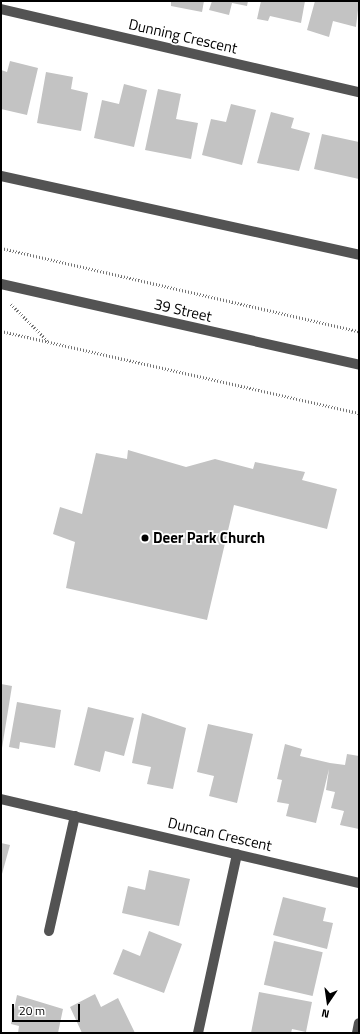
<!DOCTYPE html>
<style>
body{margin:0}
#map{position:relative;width:360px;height:1034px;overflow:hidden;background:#fff;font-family:"Titillium Web",sans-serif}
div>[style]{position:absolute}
.building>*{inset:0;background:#c3c3c3;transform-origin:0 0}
.path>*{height:2.5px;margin-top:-1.25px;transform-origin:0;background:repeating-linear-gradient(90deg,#757575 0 1px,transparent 0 3px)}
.minor>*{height:10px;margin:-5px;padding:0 5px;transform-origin:5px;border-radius:5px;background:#535353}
.dots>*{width:11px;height:11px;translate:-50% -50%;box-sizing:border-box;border:2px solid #fff;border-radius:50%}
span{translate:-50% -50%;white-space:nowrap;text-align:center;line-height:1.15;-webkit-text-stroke:3.5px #fff;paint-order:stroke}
.street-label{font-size:15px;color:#000}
.poi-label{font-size:15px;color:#000;font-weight:700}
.left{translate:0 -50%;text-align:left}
.frame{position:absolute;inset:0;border:2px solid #000;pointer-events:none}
.north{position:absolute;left:308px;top:982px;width:40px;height:40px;-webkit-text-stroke:3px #fff;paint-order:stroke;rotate:193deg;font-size:11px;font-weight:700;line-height:16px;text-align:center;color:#000}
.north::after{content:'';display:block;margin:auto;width:14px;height:18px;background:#000;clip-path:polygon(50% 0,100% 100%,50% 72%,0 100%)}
.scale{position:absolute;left:12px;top:1004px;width:68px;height:18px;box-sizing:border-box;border:2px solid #000;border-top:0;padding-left:5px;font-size:12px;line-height:14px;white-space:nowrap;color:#000;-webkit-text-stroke:3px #fff;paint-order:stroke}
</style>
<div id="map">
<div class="building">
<div style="clip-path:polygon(171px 1px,204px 1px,202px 12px,171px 6px)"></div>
<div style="clip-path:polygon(212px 1px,248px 1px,247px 6px,232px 3px,229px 15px,209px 10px)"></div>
<div style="clip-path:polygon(261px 1px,305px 1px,301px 23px,270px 16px,268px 21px,257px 19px)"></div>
<div style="clip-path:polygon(315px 1px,359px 1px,356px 27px,333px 21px,329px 37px,307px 30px)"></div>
<div style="clip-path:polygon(10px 61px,38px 68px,27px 115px,1px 109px,1px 70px,7px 72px)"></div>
<div style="clip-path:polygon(46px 72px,73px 77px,71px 89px,88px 93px,81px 131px,37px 123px)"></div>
<div style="clip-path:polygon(124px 84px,147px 90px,134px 147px,94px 138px,102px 100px,119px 104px)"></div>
<div style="clip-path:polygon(158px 89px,181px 94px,176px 119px,198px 123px,191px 159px,145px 150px)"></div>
<div style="clip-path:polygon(231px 104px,256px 110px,242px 165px,202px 155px,211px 119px,226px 122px)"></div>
<div style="clip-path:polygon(271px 112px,294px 118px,291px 128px,310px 133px,299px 171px,257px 163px)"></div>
<div style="clip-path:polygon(322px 134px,359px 142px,359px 179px,314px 169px)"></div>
<div style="clip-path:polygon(128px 450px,186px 467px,215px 459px,253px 469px,255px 462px,305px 472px,302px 480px,337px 489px,327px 529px,234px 505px,207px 620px,66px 588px,75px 542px,53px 534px,60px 507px,82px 514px,96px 453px,127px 459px)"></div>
<div style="clip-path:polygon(1px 684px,12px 686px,2px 748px,1px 748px)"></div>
<div style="clip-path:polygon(17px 702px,61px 710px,55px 748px,20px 742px,19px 749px,9px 747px)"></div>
<div style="clip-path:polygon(88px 707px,134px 718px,124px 756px,105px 751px,100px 772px,74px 765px)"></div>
<div style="clip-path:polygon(142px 713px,186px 728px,173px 789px,147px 784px,151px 767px,132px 763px)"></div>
<div style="clip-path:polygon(208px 724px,253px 734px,237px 803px,209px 796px,214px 776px,197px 772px)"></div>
<div style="clip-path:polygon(285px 744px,302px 749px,300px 756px,330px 763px,345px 765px,347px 754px,359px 756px,359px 829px,340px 825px,344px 811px,331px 808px,335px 792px,326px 790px,329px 769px,316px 823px,286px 816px,289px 804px,277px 802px,282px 780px,277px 779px)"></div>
<div style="clip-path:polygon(1px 843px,10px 845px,2px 874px,1px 873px)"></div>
<div style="clip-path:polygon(149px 870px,190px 879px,179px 926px,122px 913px,128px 886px,145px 890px)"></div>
<div style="clip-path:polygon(283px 897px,326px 908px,323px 921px,333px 923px,327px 949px,273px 935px)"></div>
<div style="clip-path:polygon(149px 931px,182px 944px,164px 993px,113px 974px,123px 949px,140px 956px)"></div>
<div style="left:274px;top:941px;width:50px;height:45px;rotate:13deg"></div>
<div style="clip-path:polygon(259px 992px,312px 1002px,306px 1032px,292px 1029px,291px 1033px,251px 1033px)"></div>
<div style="clip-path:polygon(95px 994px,101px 1007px,118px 998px,135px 1033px,82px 1033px,70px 1007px)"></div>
<div style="clip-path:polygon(17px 995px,63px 1009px,58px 1033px,18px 1033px,19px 1026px,11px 1024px)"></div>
</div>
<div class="path">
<div style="left:1px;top:248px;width:367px;rotate:13.1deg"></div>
<div style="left:11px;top:304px;width:52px;rotate:45deg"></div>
<div style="left:1px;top:331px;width:367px;rotate:12.9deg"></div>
</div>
<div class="minor">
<div style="left:1px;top:9px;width:367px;rotate:13.1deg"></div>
<div style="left:1px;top:176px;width:367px;rotate:12.4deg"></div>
<div style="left:1px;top:284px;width:367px;rotate:12.7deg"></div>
<div style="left:1px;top:799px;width:368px;rotate:13.2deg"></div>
<div style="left:49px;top:931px;width:118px;rotate:-77.3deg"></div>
<div style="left:198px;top:1033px;width:183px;rotate:-77.7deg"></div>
<div style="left:357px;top:1033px;width:10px;rotate:-79deg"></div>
</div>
<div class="dots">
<div style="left:145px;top:538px;background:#000"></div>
</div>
<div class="street-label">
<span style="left:183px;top:36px;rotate:13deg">Dunning Crescent</span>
<span style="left:183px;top:310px;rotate:13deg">39 Street</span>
<span style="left:220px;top:834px;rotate:13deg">Duncan Crescent</span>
</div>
<div class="poi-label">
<span class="left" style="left:153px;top:538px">Deer Park Church</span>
</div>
<div class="frame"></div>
<div class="north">N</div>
<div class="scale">20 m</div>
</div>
